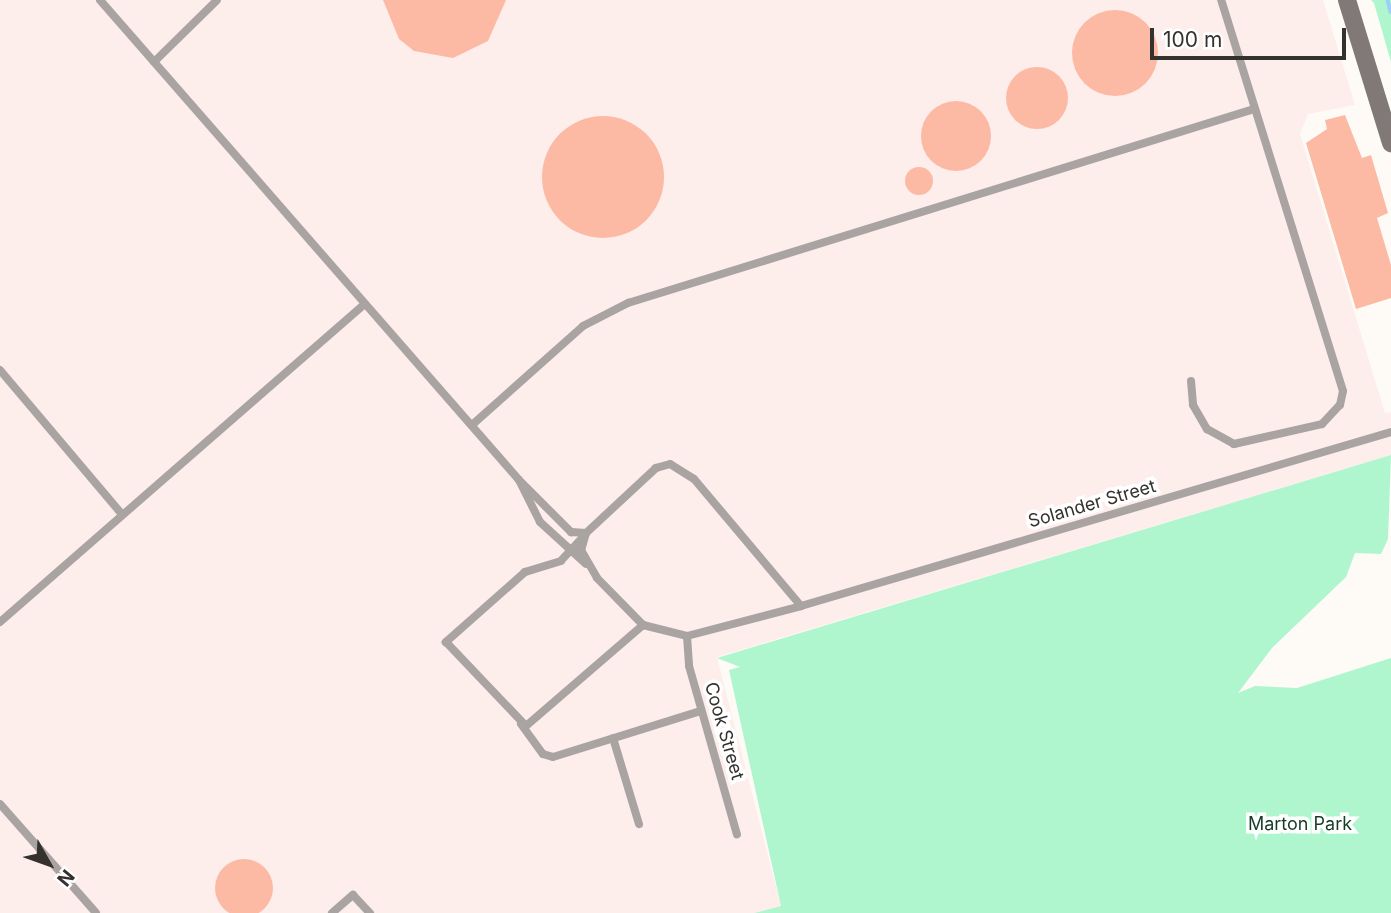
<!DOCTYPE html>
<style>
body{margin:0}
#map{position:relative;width:1391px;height:913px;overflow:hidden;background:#fefbf7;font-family:Inter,sans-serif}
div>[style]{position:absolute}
.industrial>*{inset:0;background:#fdedeb}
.green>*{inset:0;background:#aff6ce}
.stream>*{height:3.5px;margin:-1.75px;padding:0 1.75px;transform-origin:1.75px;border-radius:1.75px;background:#9bcffb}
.building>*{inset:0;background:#fcbaa5}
.round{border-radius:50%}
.service>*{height:8px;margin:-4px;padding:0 4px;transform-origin:4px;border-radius:4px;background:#a9a3a2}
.secondary>*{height:18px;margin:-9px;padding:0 9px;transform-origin:9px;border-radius:9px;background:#817978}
span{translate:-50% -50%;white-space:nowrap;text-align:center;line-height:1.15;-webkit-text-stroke:7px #fff;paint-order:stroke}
.street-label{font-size:18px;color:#34312e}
.park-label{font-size:18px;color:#183c2a}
.north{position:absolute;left:14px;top:829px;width:70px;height:70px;-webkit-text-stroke:5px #fff;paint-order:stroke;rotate:130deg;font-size:19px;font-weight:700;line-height:28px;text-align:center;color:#34312e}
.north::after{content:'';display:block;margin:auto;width:24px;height:32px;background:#34312e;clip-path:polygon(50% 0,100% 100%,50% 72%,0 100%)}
.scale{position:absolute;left:1150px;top:28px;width:196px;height:32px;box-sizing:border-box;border:4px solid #34312e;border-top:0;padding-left:9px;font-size:21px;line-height:24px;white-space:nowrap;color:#34312e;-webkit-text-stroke:5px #fff;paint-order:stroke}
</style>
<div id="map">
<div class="industrial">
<div style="clip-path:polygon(0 0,1323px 0,1355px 105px,1308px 114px,1300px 134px,1385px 413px,1391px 412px,1391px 455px,717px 657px,781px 906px,754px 913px,0 913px)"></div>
</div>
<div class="green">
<div style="clip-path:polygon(1371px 0,1391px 0,1391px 62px,1374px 3px)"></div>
<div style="clip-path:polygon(1391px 455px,1388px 539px,1381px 554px,1355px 553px,1346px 577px,1272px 648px,1238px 693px,1255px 686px,1297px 688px,1391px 658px,1391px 913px,754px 913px,781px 906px,729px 670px,740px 667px,717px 658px)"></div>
</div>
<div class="stream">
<div style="left:1388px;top:0;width:12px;rotate:76deg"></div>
</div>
<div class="building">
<div style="clip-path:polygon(383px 0,506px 0,488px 41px,453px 58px,414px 51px,399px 39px)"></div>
<div class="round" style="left:1072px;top:10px;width:86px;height:86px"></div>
<div class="round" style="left:1006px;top:67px;width:62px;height:62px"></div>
<div class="round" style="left:921px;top:101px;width:70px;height:70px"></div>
<div style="clip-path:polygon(1345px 115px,1362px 158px,1371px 155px,1388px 213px,1377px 218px,1391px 265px,1391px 298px,1356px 309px,1306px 143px,1327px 129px,1325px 120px)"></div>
<div class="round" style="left:542px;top:116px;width:122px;height:122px"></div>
<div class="round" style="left:905px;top:167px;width:28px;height:28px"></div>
<div class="round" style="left:215px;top:859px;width:58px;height:58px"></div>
</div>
<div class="service">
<div style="left:100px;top:0;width:637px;rotate:48.88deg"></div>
<div style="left:519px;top:480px;width:74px;rotate:45deg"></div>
<div style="left:571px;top:532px;width:15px;rotate:4deg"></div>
<div style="left:154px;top:62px;width:88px;rotate:-44.5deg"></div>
<div style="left:0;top:370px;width:187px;rotate:49.8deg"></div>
<div style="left:1191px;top:381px;width:24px;rotate:85deg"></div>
<div style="left:1193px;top:405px;width:28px;rotate:60deg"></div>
<div style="left:1207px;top:429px;width:31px;rotate:29deg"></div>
<div style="left:1234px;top:444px;width:90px;rotate:-12.8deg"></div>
<div style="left:1322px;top:424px;width:26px;rotate:-47deg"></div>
<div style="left:1340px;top:405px;width:14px;rotate:-78deg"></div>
<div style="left:1343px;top:391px;width:410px;rotate:-107.3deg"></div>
<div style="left:472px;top:425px;width:149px;rotate:-41.7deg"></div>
<div style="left:583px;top:326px;width:51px;rotate:-27.1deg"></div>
<div style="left:628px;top:303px;width:655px;rotate:-17.22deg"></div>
<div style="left:519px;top:480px;width:47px;rotate:63.4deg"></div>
<div style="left:540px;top:522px;width:62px;rotate:42.4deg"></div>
<div style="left:584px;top:536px;width:34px;rotate:133deg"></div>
<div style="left:561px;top:561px;width:38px;rotate:163deg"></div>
<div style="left:525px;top:572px;width:106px;rotate:138.5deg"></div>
<div style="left:446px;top:642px;width:116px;rotate:46.4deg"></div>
<div style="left:526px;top:726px;width:155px;rotate:-40.8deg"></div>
<div style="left:801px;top:606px;width:166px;rotate:-130.1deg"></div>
<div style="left:694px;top:479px;width:28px;rotate:-148deg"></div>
<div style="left:670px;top:464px;width:15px;rotate:164deg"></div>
<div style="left:656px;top:468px;width:96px;rotate:137.1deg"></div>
<div style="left:586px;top:533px;width:18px;rotate:106deg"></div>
<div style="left:581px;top:550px;width:32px;rotate:60deg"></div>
<div style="left:597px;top:578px;width:66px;rotate:45.6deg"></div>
<div style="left:643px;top:625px;width:45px;rotate:14deg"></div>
<div style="left:687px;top:636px;width:118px;rotate:-14.7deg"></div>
<div style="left:801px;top:606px;width:615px;rotate:-16.43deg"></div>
<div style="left:0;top:622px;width:482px;rotate:-41.1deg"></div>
<div style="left:687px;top:636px;width:30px;rotate:86deg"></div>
<div style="left:689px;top:666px;width:175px;rotate:74.1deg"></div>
<div style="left:521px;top:724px;width:37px;rotate:54deg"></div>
<div style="left:543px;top:754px;width:10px;rotate:17deg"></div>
<div style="left:553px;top:757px;width:155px;rotate:-17.3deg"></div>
<div style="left:613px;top:738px;width:90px;rotate:73.2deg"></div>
<div style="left:0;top:804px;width:145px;rotate:48.6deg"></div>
<div style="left:332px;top:913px;width:28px;rotate:-41deg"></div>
<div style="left:353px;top:895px;width:25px;rotate:47deg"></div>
</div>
<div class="secondary">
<div style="left:1347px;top:0;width:150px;rotate:72.9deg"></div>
</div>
<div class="street-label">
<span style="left:1092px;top:504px;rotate:-16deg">Solander Street</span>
<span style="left:724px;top:731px;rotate:74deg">Cook Street</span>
</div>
<div class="park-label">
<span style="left:1300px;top:824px">Marton Park</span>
</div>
<div class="north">N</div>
<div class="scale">100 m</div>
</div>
